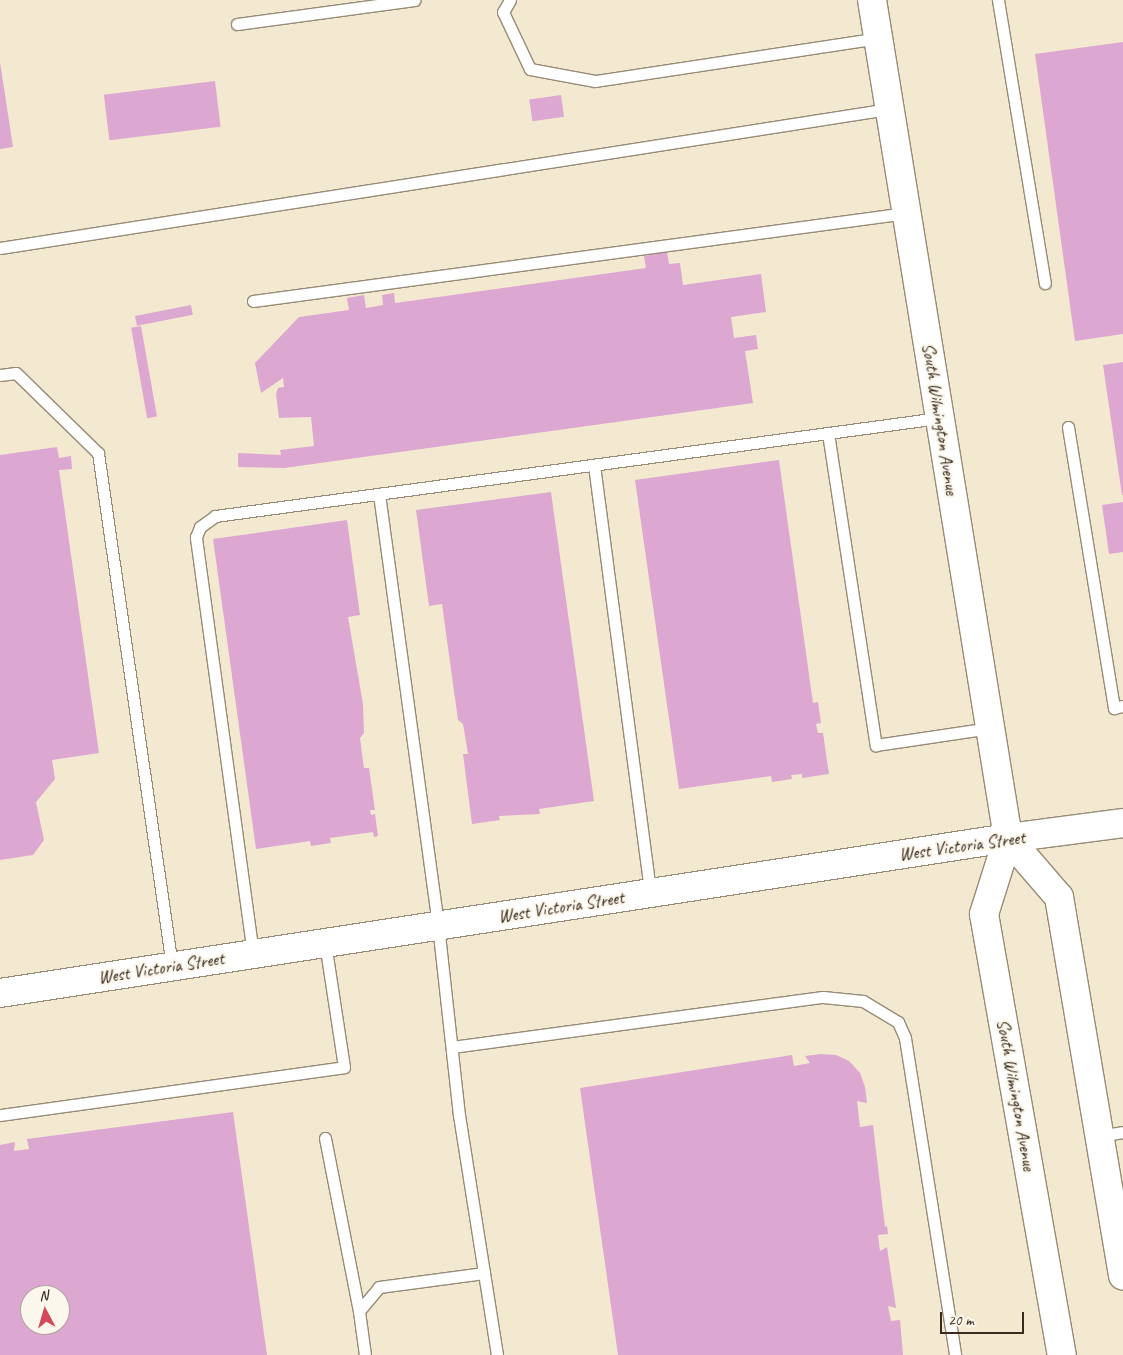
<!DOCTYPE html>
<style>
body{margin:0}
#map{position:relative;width:1123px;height:1355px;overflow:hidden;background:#f3e9d0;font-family:Caveat,sans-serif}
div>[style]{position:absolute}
.building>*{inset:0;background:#dca8d1;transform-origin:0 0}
.roads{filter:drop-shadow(1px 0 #978a77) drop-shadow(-1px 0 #978a77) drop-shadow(0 1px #978a77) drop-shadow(0 -1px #978a77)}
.service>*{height:11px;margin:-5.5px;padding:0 5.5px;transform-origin:5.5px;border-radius:5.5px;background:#fff}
.tertiary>*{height:28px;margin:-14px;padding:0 14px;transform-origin:14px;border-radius:14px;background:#fff}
.secondary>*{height:28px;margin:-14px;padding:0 14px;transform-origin:14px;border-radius:14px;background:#fff}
span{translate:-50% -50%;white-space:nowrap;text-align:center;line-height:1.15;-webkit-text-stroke:4.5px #fbf7ec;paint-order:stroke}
.street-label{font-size:18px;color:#3b2a1e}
.north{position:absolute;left:20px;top:1285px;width:50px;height:50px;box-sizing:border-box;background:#fbf7ec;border:1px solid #aea59a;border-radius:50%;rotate:354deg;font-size:14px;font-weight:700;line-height:20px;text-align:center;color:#3b2a1e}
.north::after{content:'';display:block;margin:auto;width:18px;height:22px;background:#d1495b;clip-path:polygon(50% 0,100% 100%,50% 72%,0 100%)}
.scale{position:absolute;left:940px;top:1312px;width:84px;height:22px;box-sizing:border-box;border:2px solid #3b2a1e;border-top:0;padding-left:6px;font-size:15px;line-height:18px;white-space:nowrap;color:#3b2a1e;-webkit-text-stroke:4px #fbf7ec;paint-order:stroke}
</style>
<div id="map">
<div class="building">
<div style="clip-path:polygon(1123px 42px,1123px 334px,1075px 341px,1035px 54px)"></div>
<div style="clip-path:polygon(0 62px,13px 147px,0 149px)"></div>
<div style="left:215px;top:81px;width:46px;height:112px;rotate:83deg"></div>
<div style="left:561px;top:95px;width:22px;height:32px;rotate:82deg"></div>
<div style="clip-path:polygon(667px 252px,669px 264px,680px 263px,683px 285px,761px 274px,766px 312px,731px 317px,734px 338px,756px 335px,758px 349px,745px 351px,753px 403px,284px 468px,238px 467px,238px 453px,281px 455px,280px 450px,314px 446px,311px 417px,279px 418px,276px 394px,278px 388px,284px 387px,283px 378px,261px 393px,255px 363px,299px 317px,349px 310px,347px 298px,364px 295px,366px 308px,383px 305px,382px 295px,394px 293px,395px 303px,646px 268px,644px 256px)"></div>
<div style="left:191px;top:305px;width:10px;height:57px;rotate:79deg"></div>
<div style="left:141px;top:326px;width:92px;height:10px;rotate:80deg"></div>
<div style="clip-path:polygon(1123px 362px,1123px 495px,1122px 495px,1103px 365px)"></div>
<div style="clip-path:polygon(57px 447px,59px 458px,71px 456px,72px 469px,59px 470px,99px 753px,52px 760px,55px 779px,36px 802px,44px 840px,33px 855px,0 860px,0 455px)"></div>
<div style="clip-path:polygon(779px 460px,813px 703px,818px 702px,821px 723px,816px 724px,818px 733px,823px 733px,829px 774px,802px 778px,802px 774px,791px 775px,792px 779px,772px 782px,771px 776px,679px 789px,635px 480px)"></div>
<div style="clip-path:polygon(551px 492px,594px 801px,539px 809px,540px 814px,499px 816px,500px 820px,472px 824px,463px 754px,468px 754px,463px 724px,458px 720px,442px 604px,429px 606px,416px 510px)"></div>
<div style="clip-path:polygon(1123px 502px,1123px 552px,1109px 554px,1102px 505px)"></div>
<div style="clip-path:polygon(347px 520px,360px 615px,348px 617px,363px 704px,364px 733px,360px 738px,364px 768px,369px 768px,375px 810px,370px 810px,371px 815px,375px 814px,378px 836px,374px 837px,373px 832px,330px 838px,331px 843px,311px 846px,310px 841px,256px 849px,213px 539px)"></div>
<div style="clip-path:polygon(821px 1054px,836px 1055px,849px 1061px,860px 1073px,865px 1087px,867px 1103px,857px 1101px,860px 1127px,873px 1125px,885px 1227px,887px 1226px,888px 1234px,878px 1235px,880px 1251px,887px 1247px,896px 1308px,888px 1306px,891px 1321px,900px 1320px,903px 1355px,618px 1355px,580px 1088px,792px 1055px,794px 1066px,810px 1063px,805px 1056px)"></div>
<div style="clip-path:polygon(evenodd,233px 1112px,267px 1355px,0 1355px,0 1145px,15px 1142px,14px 1151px,29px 1149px,27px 1139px,233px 1112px,30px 1295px,60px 1295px,60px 1325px,30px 1325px,30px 1295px)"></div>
</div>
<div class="roads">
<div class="service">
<div style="left:510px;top:0;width:14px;rotate:120deg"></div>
<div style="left:503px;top:12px;width:63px;rotate:64.7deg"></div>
<div style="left:530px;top:69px;width:66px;rotate:10.5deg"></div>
<div style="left:595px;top:81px;width:286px;rotate:-8.6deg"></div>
<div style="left:998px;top:0;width:287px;rotate:80.6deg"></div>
<div style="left:237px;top:24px;width:179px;rotate:-7.7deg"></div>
<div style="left:0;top:248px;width:900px;rotate:-8.89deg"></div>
<div style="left:253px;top:301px;width:659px;rotate:-7.68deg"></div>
<div style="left:0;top:375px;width:16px;rotate:-7deg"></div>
<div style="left:16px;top:373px;width:115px;rotate:44.3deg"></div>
<div style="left:98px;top:453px;width:518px;rotate:81.79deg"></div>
<div style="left:1068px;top:427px;width:285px;rotate:80.7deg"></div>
<div style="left:1114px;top:708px;width:9px;rotate:-13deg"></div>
<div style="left:828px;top:433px;width:316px;rotate:81.3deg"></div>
<div style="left:876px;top:745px;width:115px;rotate:-8.5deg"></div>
<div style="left:594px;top:465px;width:432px;rotate:82.5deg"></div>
<div style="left:379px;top:494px;width:435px;rotate:82.2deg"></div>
<div style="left:438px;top:925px;width:191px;rotate:83.7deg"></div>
<div style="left:459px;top:1115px;width:243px;rotate:81deg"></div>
<div style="left:253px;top:954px;width:421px;rotate:-97.8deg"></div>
<div style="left:196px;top:537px;width:11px;rotate:-68deg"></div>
<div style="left:200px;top:527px;width:19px;rotate:-36deg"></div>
<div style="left:215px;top:516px;width:731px;rotate:-7.71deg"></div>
<div style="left:452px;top:1047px;width:374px;rotate:-7.7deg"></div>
<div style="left:823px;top:997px;width:40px;rotate:5.7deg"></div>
<div style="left:863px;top:1001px;width:41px;rotate:31deg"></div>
<div style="left:898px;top:1022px;width:17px;rotate:66deg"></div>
<div style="left:905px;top:1038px;width:321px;rotate:81deg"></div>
<div style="left:0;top:1115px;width:347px;rotate:-7.9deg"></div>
<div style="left:344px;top:1067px;width:125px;rotate:-98.7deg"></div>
<div style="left:1098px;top:1136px;width:25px;rotate:-9deg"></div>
<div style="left:325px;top:1138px;width:176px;rotate:78.9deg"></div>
<div style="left:365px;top:1355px;width:44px;rotate:-97.8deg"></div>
<div style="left:359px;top:1311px;width:31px;rotate:-50deg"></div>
<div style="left:379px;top:1287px;width:106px;rotate:-7.6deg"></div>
</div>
<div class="tertiary">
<div style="left:1008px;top:838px;width:116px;rotate:-7.4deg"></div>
</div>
<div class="secondary">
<div style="left:872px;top:0;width:849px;rotate:80.78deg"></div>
<div style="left:1008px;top:838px;width:80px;rotate:107.5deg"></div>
<div style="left:984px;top:914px;width:448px;rotate:80deg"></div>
<div style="left:1008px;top:838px;width:78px;rotate:49.2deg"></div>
<div style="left:1059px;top:897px;width:384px;rotate:80.4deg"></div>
<div style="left:0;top:993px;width:1020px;rotate:-8.74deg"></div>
</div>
</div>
<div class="street-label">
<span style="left:940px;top:419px;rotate:81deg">South Wilmington Avenue</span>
<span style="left:962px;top:846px;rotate:-8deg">West Victoria Street</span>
<span style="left:561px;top:907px;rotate:-9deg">West Victoria Street</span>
<span style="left:161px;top:968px;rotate:-9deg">West Victoria Street</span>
<span style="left:1016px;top:1095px;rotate:80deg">South Wilmington Avenue</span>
</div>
<div class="north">N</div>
<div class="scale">20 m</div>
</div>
